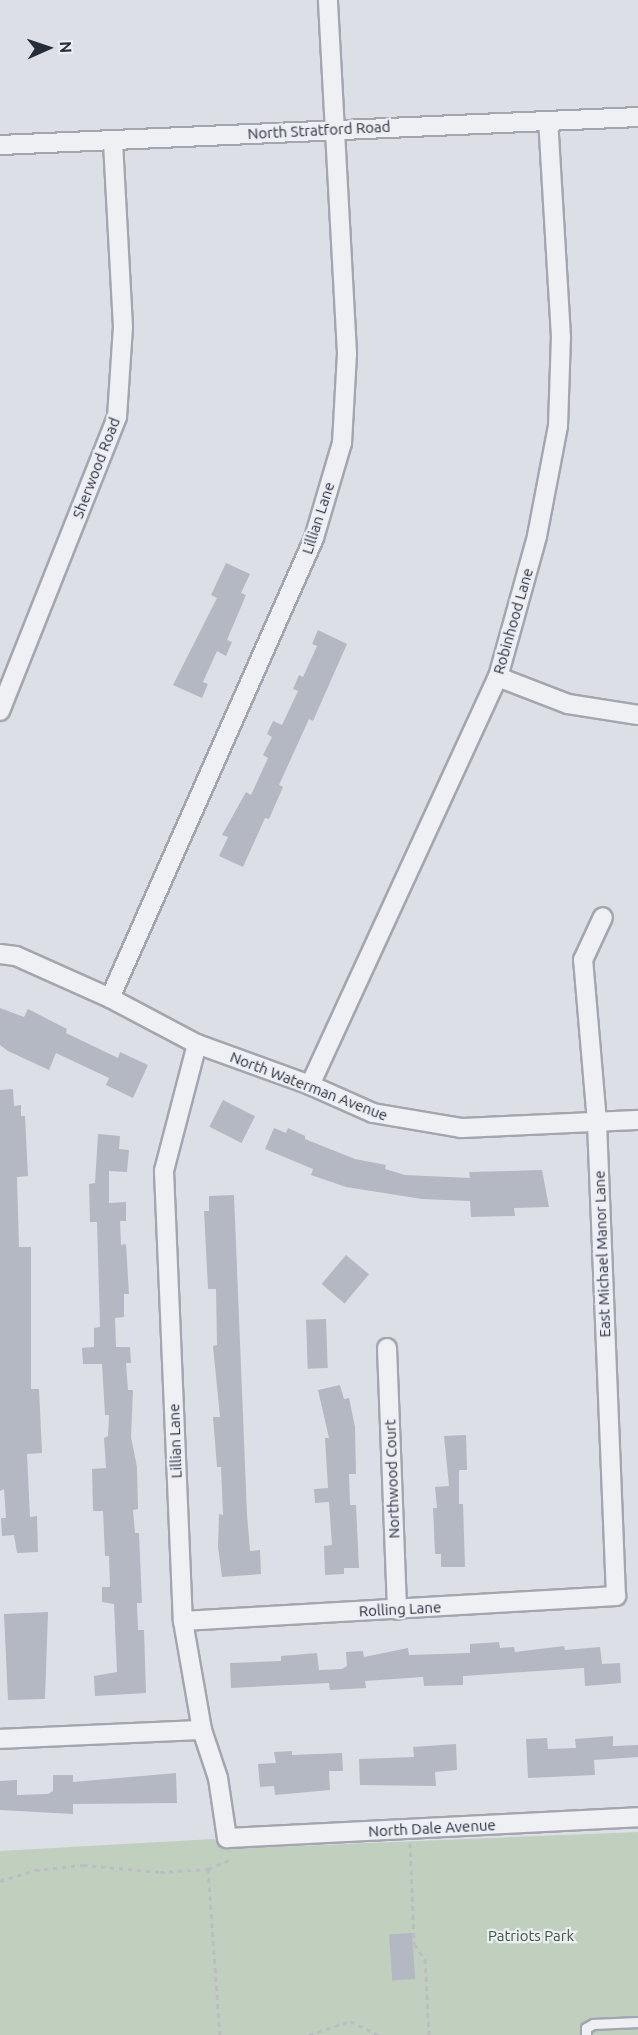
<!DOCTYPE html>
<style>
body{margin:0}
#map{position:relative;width:638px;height:2035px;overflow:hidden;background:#dddfe6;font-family:Ubuntu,sans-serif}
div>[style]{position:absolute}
.green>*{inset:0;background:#c1cfbe}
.building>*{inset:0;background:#b4b8c2;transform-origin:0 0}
.path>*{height:3px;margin-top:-1.5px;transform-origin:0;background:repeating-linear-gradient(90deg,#bbbdc4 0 4.5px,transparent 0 9px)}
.roads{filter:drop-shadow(2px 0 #a3a6af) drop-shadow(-2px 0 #a3a6af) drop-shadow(0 2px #a3a6af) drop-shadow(0 -2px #a3a6af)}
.service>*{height:9px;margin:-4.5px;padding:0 4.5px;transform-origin:4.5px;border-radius:4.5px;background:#eff0f4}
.minor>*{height:18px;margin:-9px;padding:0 9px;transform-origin:9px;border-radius:9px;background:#eff0f4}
span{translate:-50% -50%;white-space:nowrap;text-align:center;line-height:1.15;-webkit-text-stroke:4.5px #eceef4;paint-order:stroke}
.street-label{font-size:15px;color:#272c3b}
.park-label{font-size:15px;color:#385636}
.north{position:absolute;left:18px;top:18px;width:60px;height:60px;-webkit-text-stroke:4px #eceef4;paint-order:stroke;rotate:87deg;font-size:16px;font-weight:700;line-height:24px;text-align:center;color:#272c3b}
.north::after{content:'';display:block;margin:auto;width:21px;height:27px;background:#272c3b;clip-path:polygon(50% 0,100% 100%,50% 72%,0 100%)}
</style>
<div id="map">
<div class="green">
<div style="clip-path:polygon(638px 1832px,638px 2035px,0 2035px,0 1851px,213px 1839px,245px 1848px)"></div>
</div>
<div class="building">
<div style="clip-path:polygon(226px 563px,250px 574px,241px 593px,246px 595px,227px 640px,232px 642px,226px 656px,217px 651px,203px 682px,208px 684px,202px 698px,173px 685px,217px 598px,211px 595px)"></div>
<div style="clip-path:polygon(318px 630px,347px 644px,313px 721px,309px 719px,279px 785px,283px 787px,269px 819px,265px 818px,243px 867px,219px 856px,228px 837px,222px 835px,246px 792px,251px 795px,268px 758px,263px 755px,272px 737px,267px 734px,273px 721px,282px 725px,298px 691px,293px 689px,299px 675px,303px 677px,317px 646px,312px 644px)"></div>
<div style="clip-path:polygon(0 1008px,24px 1017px,28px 1009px,67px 1029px,66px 1033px,118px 1058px,120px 1052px,148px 1065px,133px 1098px,106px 1085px,109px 1078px,56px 1053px,49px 1070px,8px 1051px,0 1045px)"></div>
<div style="clip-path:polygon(13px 1089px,14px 1106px,21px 1105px,21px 1116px,25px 1116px,28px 1176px,17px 1177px,19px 1247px,31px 1247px,31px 1389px,39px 1389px,42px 1453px,27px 1454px,30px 1517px,37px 1516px,38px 1552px,17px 1553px,14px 1535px,2px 1536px,1px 1518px,6px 1518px,4px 1489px,0 1491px,0 1090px)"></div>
<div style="left:223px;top:1100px;width:36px;height:30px;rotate:27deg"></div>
<div style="clip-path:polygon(274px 1128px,286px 1133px,288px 1128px,305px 1136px,305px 1139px,355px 1159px,386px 1165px,385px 1169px,405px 1175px,470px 1178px,469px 1172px,542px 1170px,549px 1207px,514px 1208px,515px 1216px,471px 1217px,470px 1201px,422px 1199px,346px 1187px,311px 1175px,313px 1169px,265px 1149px)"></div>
<div style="clip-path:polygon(98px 1134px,120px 1136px,119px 1149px,129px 1150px,127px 1172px,109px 1171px,109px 1203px,126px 1202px,126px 1221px,120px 1221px,121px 1245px,126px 1244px,129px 1294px,124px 1294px,124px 1317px,115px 1318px,116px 1347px,130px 1347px,131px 1363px,126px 1363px,128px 1390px,133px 1390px,131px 1437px,137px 1467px,138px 1509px,133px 1510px,135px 1533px,139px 1533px,142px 1603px,137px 1603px,138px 1630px,144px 1630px,146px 1693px,95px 1696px,94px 1676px,117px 1672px,114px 1604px,102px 1602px,102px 1587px,110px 1587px,109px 1556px,105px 1556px,103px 1511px,93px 1511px,92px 1469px,106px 1468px,104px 1438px,108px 1436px,109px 1415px,105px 1415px,102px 1364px,83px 1364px,82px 1348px,94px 1347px,94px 1328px,100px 1327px,97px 1222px,90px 1222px,89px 1184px,95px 1183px)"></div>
<div style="clip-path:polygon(234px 1195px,247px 1514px,250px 1551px,260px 1550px,261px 1574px,222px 1577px,218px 1547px,219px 1514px,223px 1515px,221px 1467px,217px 1467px,213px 1417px,220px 1417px,213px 1346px,217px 1345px,216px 1289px,208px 1289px,204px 1211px,209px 1211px,209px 1196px)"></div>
<div style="left:346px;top:1255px;width:30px;height:38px;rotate:40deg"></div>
<div style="left:326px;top:1319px;width:49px;height:20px;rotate:88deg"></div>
<div style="clip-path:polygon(340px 1385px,344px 1399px,349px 1398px,355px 1427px,356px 1474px,349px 1474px,350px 1505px,356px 1505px,359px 1568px,344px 1568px,344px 1574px,325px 1575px,324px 1546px,332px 1545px,329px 1502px,315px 1503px,314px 1489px,328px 1488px,325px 1438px,329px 1438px,318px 1390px)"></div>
<div style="clip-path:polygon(466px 1435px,467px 1470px,459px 1470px,459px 1504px,463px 1504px,465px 1567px,441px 1567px,441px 1554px,435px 1554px,433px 1508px,437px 1508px,435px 1487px,449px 1486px,444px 1436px)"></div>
<div style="clip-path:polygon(48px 1612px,45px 1699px,8px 1700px,4px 1614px)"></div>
<div style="clip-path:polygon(499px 1642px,500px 1648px,514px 1647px,515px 1652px,564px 1646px,565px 1650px,600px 1647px,602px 1664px,620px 1663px,621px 1683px,585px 1686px,584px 1668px,463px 1676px,463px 1685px,424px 1686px,423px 1677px,365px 1681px,366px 1688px,330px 1690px,329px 1683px,231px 1688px,230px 1663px,281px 1661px,281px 1656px,317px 1653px,319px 1670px,342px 1669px,347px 1666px,346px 1652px,363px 1651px,364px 1657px,408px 1648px,409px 1655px,470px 1653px,470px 1644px)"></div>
<div style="clip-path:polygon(613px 1736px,613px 1746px,638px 1745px,638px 1757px,594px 1760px,595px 1775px,528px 1778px,526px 1739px,547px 1738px,548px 1749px,576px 1748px,575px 1739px)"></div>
<div style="clip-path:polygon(456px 1744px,457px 1770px,435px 1772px,436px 1786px,360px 1785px,359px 1759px,414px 1757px,413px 1747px)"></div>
<div style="clip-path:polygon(292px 1751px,292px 1755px,342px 1753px,343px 1771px,329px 1771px,330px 1790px,275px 1795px,274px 1786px,260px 1787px,258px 1764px,276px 1763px,274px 1752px)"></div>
<div style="clip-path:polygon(176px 1773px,177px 1803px,73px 1804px,73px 1814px,0 1810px,0 1781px,17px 1780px,17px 1795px,48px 1794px,53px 1791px,53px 1775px,73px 1775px,73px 1782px)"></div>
<div style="left:412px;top:1933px;width:46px;height:23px;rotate:86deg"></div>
</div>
<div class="path">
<div style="left:410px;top:1843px;width:101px;rotate:87.7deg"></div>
<div style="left:414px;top:1944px;width:19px;rotate:54deg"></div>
<div style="left:425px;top:1959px;width:76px;rotate:87deg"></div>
<div style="left:208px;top:1869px;width:166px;rotate:85.9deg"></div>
<div style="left:0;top:1881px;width:37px;rotate:-17deg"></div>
<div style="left:35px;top:1870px;width:48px;rotate:-5.9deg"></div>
<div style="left:83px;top:1865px;width:77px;rotate:5.2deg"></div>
<div style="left:160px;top:1872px;width:48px;rotate:-3.6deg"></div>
<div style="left:208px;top:1869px;width:23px;rotate:-23deg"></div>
<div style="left:309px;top:2035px;width:43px;rotate:-18.9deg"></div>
<div style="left:350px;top:2021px;width:32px;rotate:26deg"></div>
</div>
<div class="roads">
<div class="service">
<div style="left:586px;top:2035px;width:7px;rotate:-90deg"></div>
<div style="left:586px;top:2028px;width:8px;rotate:-30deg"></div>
<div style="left:593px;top:2024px;width:45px;rotate:-2.5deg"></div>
</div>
<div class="minor">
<div style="left:0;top:145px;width:639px;rotate:-2.51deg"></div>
<div style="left:498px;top:677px;width:75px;rotate:21.1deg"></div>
<div style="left:568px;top:704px;width:71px;rotate:8.9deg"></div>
<div style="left:0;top:711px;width:316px;rotate:-68.3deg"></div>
<div style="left:117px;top:417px;width:90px;rotate:-86.2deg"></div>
<div style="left:123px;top:327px;width:187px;rotate:-93.1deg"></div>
<div style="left:0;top:954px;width:16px;rotate:7deg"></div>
<div style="left:16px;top:956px;width:103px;rotate:24.1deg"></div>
<div style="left:110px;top:998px;width:98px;rotate:27.9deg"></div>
<div style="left:197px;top:1044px;width:120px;rotate:19.9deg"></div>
<div style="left:310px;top:1085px;width:69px;rotate:24deg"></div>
<div style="left:373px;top:1113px;width:89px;rotate:9.7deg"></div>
<div style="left:461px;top:1128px;width:177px;rotate:-2.6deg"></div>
<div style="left:110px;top:998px;width:503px;rotate:-66.08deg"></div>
<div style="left:314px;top:538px;width:99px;rotate:-73.6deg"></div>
<div style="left:342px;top:443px;width:90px;rotate:-86.8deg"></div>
<div style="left:347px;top:353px;width:354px;rotate:-93.1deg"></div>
<div style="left:197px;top:1044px;width:131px;rotate:104.6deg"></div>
<div style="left:164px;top:1171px;width:450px;rotate:87.6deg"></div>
<div style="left:183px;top:1621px;width:111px;rotate:80.1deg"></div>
<div style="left:202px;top:1730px;width:51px;rotate:71.6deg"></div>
<div style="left:218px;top:1778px;width:61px;rotate:81.5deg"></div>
<div style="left:227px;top:1838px;width:412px;rotate:-2.9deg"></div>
<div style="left:310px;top:1085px;width:449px;rotate:-65.3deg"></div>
<div style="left:498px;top:677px;width:146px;rotate:-74.5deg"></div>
<div style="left:537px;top:536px;width:112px;rotate:-79.2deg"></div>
<div style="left:558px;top:426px;width:89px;rotate:-88.1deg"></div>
<div style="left:561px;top:337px;width:216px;rotate:-93.4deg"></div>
<div style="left:387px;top:1348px;width:262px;rotate:87.8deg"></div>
<div style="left:183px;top:1621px;width:434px;rotate:-3.3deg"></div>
<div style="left:616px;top:1596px;width:474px;rotate:-92.3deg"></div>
<div style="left:597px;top:1122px;width:163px;rotate:-94.9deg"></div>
<div style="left:583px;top:960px;width:47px;rotate:-65.1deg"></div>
<div style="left:0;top:1739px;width:202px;rotate:-2.6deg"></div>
</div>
</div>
<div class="street-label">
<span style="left:319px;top:130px;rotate:-3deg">North Stratford Road</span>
<span style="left:96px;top:468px;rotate:-69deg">Sherwood Road</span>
<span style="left:318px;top:518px;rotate:-72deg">Lillian Lane</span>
<span style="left:513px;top:621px;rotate:-74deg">Robinhood Lane</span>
<span style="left:309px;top:1086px;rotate:21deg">North Waterman Avenue</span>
<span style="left:602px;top:1254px;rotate:-92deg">East Michael Manor Lane</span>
<span style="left:175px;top:1441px;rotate:-92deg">Lillian Lane</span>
<span style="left:392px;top:1479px;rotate:-92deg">Northwood Court</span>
<span style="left:400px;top:1609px;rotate:-3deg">Rolling Lane</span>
<span style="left:432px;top:1828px;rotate:-3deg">North Dale Avenue</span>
</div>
<div class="park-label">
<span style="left:531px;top:1936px">Patriots Park</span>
</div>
<div class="north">N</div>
</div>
